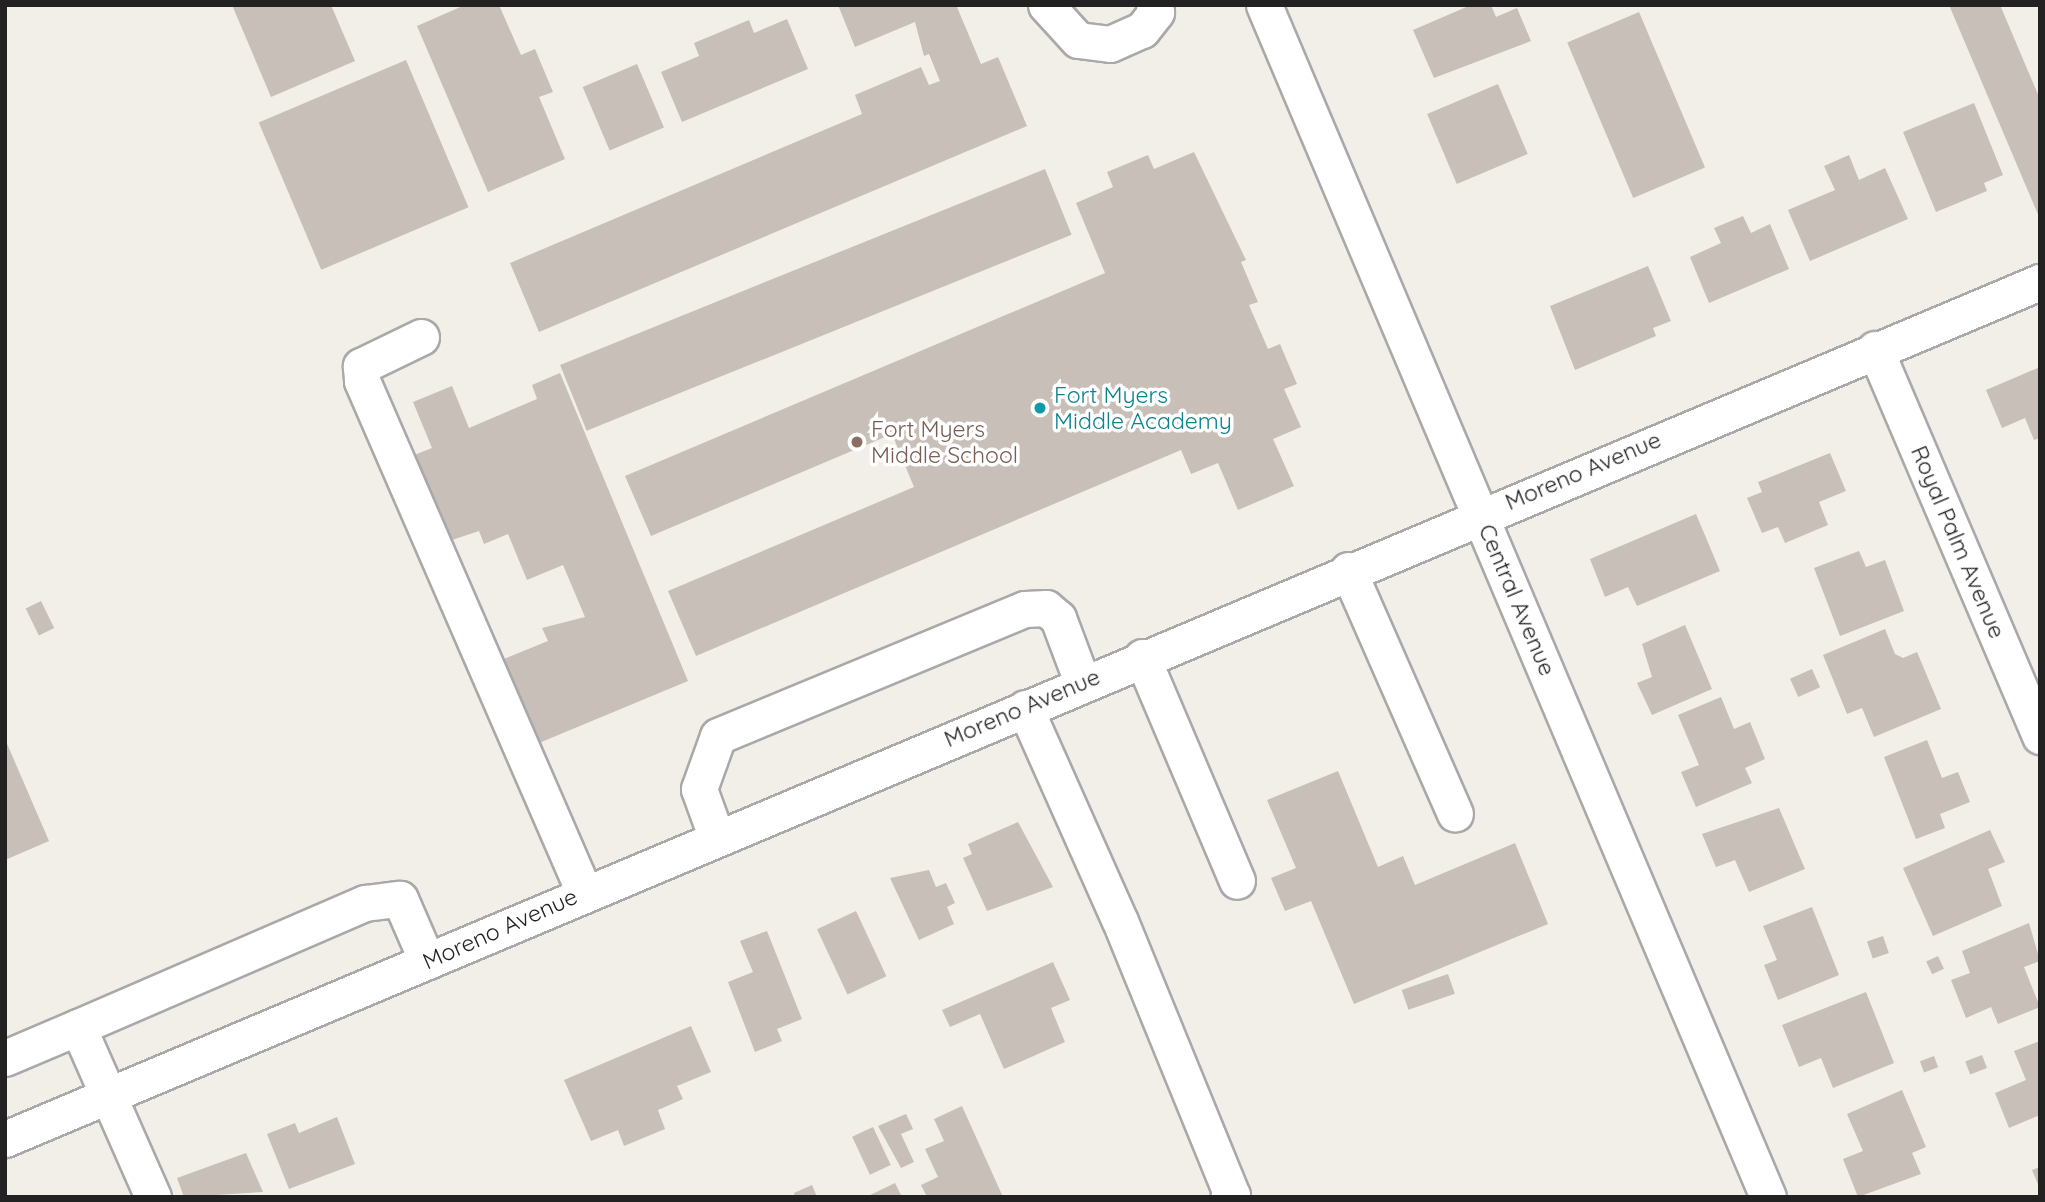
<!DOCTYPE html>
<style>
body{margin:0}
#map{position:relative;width:2045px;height:1202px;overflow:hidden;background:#f2efe9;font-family:Quicksand,sans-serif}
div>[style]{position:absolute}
.building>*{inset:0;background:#c7bfb8;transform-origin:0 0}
.roads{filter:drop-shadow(2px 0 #a9a9a9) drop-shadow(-2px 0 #a9a9a9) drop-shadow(0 2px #a9a9a9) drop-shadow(0 -2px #a9a9a9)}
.minor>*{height:35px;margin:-17.5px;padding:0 17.5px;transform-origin:17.5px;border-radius:17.5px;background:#fff}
.dots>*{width:19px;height:19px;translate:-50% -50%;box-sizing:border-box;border:4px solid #fff;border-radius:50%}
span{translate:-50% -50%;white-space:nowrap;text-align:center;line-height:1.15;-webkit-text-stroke:7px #fff;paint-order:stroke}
.culture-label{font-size:23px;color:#0d838f}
.left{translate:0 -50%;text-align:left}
.education-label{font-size:23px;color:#785e54}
.street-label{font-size:23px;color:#222}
.frame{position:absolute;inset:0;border:7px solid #222;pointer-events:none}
</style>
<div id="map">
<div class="building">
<div style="clip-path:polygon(232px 5px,331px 5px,355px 61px,271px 97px)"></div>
<div style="clip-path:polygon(465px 5px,499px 5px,521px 55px,535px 49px,553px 92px,539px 97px,565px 159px,488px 192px,417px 26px)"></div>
<div style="clip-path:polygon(838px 5px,962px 5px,957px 7px,981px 64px,998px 57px,1027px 126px,539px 332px,510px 263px,862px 114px,855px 95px,921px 67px,929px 85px,940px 81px,929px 54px,924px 56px,915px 22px,855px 47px)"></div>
<div style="clip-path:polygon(1471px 5px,1491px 5px,1496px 17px,1517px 8px,1531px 41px,1434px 78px,1413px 30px)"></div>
<div style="clip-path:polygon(1949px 5px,2000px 5px,2040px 99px,2040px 219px)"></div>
<div style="left:1639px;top:12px;width:169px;height:78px;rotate:67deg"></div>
<div style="clip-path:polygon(787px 19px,808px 69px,682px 122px,661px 72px,699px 56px,694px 43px,749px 20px,754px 33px)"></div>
<div style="left:406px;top:60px;width:160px;height:160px;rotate:67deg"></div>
<div style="left:637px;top:64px;width:69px;height:59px;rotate:67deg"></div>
<div style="left:1498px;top:84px;width:76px;height:77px;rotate:67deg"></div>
<div style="clip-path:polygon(1974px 103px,2003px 175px,1984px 183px,1987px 191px,1936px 212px,1903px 132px)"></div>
<div style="clip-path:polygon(1194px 152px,1246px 260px,1241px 262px,1258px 302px,1249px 305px,1268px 349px,1280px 344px,1297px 384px,1284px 389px,1301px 427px,1273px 439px,1294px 486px,1238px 510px,1218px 463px,1191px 474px,1181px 450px,696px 656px,668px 591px,914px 487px,892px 434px,651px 536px,625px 476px,1105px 273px,1076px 203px,1113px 187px,1107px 172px,1148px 155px,1154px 169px)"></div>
<div style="clip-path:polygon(1849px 155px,1859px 180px,1885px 168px,1908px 219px,1810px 261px,1788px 210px,1835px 190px,1824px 166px)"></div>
<div style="left:1045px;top:169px;width:71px;height:523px;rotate:68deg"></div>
<div style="clip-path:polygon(1743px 216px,1751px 233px,1770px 224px,1789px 269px,1709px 303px,1690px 257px,1721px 243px,1714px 228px)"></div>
<div style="clip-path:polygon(1648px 266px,1671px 321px,1653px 328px,1656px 336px,1575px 370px,1550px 306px)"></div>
<div style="clip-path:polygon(2040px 367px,2040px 438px,2034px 440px,2025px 418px,2002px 428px,1986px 390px)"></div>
<div style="clip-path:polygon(560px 373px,688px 681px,539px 743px,504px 659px,548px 641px,542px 628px,585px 617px,563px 565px,527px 580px,508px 534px,484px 544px,479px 531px,440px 544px,404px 459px,432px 448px,413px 402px,452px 386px,469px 428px,537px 399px,532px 385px)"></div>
<div style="clip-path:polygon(1830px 453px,1846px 491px,1819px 502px,1828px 525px,1785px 543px,1778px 527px,1762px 533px,1747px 498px,1762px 492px,1758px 482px)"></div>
<div style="clip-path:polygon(1696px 514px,1720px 571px,1637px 606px,1628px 587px,1605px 597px,1590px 559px)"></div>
<div style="clip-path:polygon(1859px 551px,1866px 567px,1885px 560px,1904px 611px,1840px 636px,1814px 568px)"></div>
<div style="left:41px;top:601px;width:30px;height:17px;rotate:64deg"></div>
<div style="clip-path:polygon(1685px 625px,1712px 689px,1652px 715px,1637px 683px,1652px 677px,1642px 644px)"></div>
<div style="clip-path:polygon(1885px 629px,1895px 654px,1903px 658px,1917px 652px,1941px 709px,1874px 737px,1862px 708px,1847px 714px,1823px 655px)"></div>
<div style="left:1812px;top:669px;width:20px;height:24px;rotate:66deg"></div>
<div style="clip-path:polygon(1721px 697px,1734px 729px,1750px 722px,1765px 759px,1745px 768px,1752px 783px,1696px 807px,1681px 772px,1699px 765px,1678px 715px)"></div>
<div style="clip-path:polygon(5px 739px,49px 841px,5px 860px)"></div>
<div style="clip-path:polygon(1927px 740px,1942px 778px,1958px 772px,1970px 802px,1940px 814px,1945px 828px,1916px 839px,1884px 757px)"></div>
<div style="clip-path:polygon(1338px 771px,1378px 867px,1403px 856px,1415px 885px,1515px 843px,1548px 924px,1354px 1004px,1311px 901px,1285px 911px,1271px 878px,1296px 868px,1267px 800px)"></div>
<div style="clip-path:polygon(1779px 808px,1805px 869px,1749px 892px,1735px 860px,1716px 867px,1702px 834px)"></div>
<div style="clip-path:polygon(1018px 822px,1053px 887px,987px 911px,963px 858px,972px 854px,968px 844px)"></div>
<div style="clip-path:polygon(1990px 830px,2005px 862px,1988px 869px,2002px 906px,1933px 936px,1903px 868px)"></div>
<div style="clip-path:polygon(929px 870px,936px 887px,946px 883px,955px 903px,947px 907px,954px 924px,919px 940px,890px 878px)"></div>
<div style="clip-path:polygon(1812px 907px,1839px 975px,1778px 1000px,1764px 965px,1777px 960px,1763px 926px)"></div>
<div style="left:856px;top:911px;width:72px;height:43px;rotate:65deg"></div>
<div style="clip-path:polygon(2029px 923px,2040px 961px,2024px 967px,2040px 1007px,1998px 1024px,1991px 1007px,1966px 1018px,1951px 980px,1970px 973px,1962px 951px)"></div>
<div style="clip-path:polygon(767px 931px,802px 1019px,777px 1029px,782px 1041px,755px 1052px,728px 982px,753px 972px,740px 941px)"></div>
<div style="left:1883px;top:936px;width:18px;height:17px;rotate:71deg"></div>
<div style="left:1938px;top:956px;width:14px;height:13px;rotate:65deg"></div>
<div style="clip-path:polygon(1053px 962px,1070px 1000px,1051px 1008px,1065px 1042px,1004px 1069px,980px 1014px,950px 1027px,942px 1010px)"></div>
<div style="left:1448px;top:974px;width:21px;height:49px;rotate:71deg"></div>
<div style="clip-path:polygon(1866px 992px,1894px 1063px,1833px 1088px,1821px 1058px,1799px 1067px,1782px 1025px)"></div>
<div style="clip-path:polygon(691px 1026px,711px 1072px,677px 1086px,683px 1099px,658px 1110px,665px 1129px,624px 1146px,618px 1130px,591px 1141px,564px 1080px)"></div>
<div style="clip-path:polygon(2040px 1041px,2040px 1115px,2009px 1128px,1995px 1093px,2026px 1080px,2014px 1051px)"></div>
<div style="left:1982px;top:1055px;width:14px;height:18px;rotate:69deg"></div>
<div style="left:1934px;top:1056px;width:12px;height:15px;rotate:70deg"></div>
<div style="clip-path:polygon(1902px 1090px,1926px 1147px,1912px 1153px,1921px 1174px,1858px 1197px,1843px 1159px,1863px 1151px,1847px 1114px)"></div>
<div style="clip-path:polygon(962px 1106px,1003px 1197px,927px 1197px,921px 1185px,938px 1177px,925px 1149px,944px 1141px,934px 1119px)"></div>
<div style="clip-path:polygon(906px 1114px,913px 1129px,901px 1134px,914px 1162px,901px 1168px,878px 1126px)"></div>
<div style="clip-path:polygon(337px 1117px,355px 1164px,289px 1189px,267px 1134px,295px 1123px,299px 1133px)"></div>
<div style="left:873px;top:1127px;width:42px;height:23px;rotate:65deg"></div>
<div style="clip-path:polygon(246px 1153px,263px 1192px,184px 1197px,177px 1178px)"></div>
<div style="clip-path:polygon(2040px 1167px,2040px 1189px,2032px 1170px)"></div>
<div style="clip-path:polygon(895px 1183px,902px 1197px,866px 1197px)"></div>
<div style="clip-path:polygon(812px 1185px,817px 1197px,795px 1197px,794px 1193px)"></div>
</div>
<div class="roads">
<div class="minor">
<div style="left:1046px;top:5px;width:47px;rotate:47.6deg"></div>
<div style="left:1078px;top:40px;width:32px;rotate:7deg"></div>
<div style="left:1110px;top:44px;width:35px;rotate:-24deg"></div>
<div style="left:1142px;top:30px;width:23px;rotate:-52deg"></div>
<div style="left:1156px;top:12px;width:7px;rotate:-106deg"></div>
<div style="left:1264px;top:5px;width:1294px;rotate:67.08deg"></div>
<div style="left:421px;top:337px;width:67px;rotate:154.2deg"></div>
<div style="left:361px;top:366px;width:15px;rotate:86deg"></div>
<div style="left:362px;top:381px;width:557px;rotate:66.52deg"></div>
<div style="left:1875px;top:349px;width:421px;rotate:66.9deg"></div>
<div style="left:1348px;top:570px;width:266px;rotate:66.3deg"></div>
<div style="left:1142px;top:657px;width:243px;rotate:67deg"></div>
<div style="left:1025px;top:708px;width:233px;rotate:66deg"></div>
<div style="left:1120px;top:921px;width:296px;rotate:67.8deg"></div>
<div style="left:1232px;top:1195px;width:4px;rotate:153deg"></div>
<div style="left:716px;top:836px;width:50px;rotate:-109.9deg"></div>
<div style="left:699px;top:789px;width:56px;rotate:-70.3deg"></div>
<div style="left:718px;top:736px;width:332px;rotate:-22.5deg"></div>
<div style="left:1025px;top:609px;width:21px;rotate:-3deg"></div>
<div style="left:1046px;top:608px;width:16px;rotate:40deg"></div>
<div style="left:1058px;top:618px;width:68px;rotate:69.4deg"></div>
<div style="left:78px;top:1027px;width:313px;rotate:-23.4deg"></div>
<div style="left:365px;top:903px;width:35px;rotate:-7deg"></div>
<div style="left:400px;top:899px;width:68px;rotate:66.5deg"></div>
<div style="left:5px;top:1058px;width:79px;rotate:-23deg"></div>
<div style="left:78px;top:1027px;width:186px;rotate:66.2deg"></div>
<div style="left:5px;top:1139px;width:2208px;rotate:-22.84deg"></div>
</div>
</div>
<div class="dots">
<div style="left:1040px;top:408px;background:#0f9aa8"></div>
<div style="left:857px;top:442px;background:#8d6e63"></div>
</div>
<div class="culture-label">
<span class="left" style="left:1054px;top:408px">Fort Myers<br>Middle Academy</span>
</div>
<div class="education-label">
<span class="left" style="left:871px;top:442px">Fort Myers<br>Middle School</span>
</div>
<div class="street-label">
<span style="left:1583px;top:471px;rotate:-23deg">Moreno Avenue</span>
<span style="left:1958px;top:542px;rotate:67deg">Royal Palm Avenue</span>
<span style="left:1517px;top:600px;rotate:67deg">Central Avenue</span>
<span style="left:1022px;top:708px;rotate:-23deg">Moreno Avenue</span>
<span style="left:500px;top:929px;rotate:-24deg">Moreno Avenue</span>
</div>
<div class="frame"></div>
</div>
